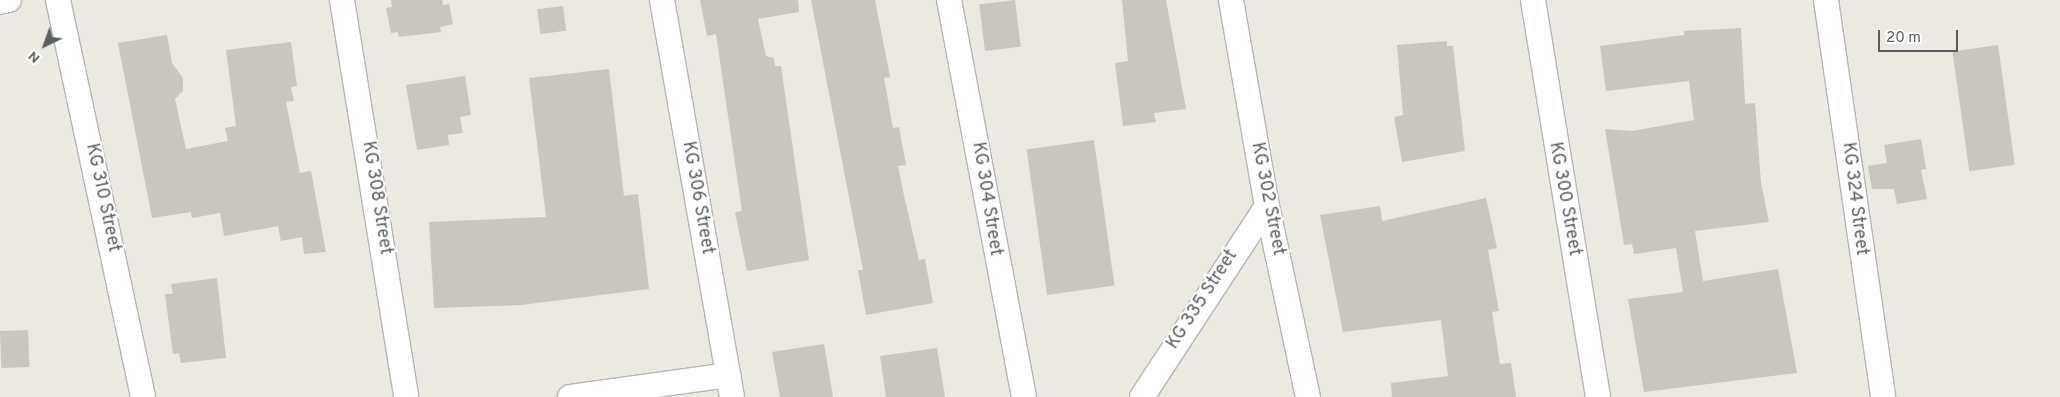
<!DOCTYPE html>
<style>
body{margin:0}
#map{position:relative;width:2060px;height:397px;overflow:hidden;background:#ece9e0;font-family:Overpass,sans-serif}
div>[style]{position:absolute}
.building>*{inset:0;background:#c9c5bf;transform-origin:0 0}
.roads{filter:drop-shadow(1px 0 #b3b7bb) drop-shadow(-1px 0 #b3b7bb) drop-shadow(0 1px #b3b7bb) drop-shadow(0 -1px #b3b7bb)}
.minor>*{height:24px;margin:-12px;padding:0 12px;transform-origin:12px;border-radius:12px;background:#fff}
span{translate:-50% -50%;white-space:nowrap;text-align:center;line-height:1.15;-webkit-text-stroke:4px #fff;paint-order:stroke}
.street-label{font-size:18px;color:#595e62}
.north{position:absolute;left:20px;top:20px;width:50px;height:50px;-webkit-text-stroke:4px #fff;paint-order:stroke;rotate:222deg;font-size:14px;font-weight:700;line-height:20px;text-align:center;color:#595e62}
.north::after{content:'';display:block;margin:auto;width:18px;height:22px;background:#595e62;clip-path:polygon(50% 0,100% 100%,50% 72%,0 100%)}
.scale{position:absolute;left:1878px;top:30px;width:80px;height:22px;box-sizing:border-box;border:2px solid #595e62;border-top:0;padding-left:6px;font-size:15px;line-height:18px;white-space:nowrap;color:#595e62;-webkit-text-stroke:4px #fff;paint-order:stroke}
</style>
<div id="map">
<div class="building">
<div style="clip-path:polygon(391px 0,442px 0,443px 5px,449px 4px,453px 24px,440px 27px,441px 32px,399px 37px,398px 32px,391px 33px,386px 8px,392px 7px)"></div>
<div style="clip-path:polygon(700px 0,798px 0,799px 12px,758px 19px,766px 56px,774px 58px,775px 66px,781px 66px,809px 260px,747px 271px,735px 212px,742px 211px,716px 34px,707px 36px)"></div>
<div style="clip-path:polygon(811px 0,875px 0,890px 77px,884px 78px,893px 128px,899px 127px,906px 165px,898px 166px,903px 191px,919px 260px,925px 259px,933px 303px,866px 315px,858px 270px,863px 270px)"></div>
<div style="left:1015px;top:0;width:47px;height:36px;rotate:83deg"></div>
<div style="clip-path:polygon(1122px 0,1166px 0,1186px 109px,1154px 113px,1156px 122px,1123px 126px,1115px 63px,1128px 61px)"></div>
<div style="left:563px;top:6px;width:25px;height:26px;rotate:83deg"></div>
<div style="clip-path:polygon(1741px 28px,1745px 104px,1755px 103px,1761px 183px,1769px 222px,1695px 231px,1703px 281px,1778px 269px,1797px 373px,1644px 392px,1628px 299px,1683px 292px,1676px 248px,1634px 254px,1632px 244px,1624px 245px,1605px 129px,1632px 131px,1694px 120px,1689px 81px,1606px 91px,1600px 46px,1684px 35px,1684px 31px)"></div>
<div style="clip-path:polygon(167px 35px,172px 63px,183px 78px,183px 91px,175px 99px,186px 149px,228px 141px,225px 128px,236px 126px,226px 50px,291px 42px,297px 86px,291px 87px,294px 101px,286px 102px,300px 173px,311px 171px,326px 252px,304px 254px,302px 237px,281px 241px,278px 226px,224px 236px,220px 213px,192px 218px,191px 212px,152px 218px,118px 43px)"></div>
<div style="clip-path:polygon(1447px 41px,1447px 46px,1453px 46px,1465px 151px,1402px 162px,1394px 117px,1403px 115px,1397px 45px)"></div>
<div style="left:1998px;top:45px;width:121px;height:46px;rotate:82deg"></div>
<div style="clip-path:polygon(609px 69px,624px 196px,638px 194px,649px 289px,521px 305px,434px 308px,429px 222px,546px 217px,529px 78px)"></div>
<div style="clip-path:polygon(465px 76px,471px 115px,460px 117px,463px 133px,448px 135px,449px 145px,417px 150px,406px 85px)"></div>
<div style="clip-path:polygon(1921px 139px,1926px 169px,1921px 170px,1927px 199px,1897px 204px,1894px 189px,1872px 189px,1868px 166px,1887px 163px,1884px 145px)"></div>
<div style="left:1094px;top:140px;width:147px;height:68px;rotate:82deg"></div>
<div style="clip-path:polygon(1486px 198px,1497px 248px,1488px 250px,1499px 311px,1492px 312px,1500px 364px,1511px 363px,1516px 397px,1392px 397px,1391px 383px,1448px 376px,1441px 320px,1343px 332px,1320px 215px,1380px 206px,1382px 221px)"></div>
<div style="clip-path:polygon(217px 278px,226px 358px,181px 363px,179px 353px,173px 354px,165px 294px,173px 294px,171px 284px)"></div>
<div style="left:28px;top:330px;width:37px;height:28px;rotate:88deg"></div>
<div style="clip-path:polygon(824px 344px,833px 397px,780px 397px,772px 352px)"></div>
<div style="clip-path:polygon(937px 348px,945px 397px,886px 397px,880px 356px)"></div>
</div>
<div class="roads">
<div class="minor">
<div style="left:58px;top:0;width:406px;rotate:77.9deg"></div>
<div style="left:342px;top:0;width:402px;rotate:80.8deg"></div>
<div style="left:662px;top:0;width:403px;rotate:80deg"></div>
<div style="left:949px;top:0;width:404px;rotate:79.3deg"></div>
<div style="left:1231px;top:0;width:209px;rotate:80.1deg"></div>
<div style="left:1267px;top:206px;width:195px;rotate:77.9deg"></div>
<div style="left:1533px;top:0;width:402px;rotate:80.7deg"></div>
<div style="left:1826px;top:0;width:401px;rotate:81.8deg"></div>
<div style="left:0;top:2px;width:9px;rotate:-13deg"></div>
<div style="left:570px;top:397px;width:160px;rotate:-7.9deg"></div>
<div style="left:1142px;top:397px;width:228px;rotate:-56.8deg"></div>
</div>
</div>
<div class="street-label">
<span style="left:102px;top:198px;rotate:78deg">KG 310 Street</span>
<span style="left:376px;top:198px;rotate:81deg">KG 308 Street</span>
<span style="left:697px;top:198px;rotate:80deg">KG 306 Street</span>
<span style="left:986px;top:199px;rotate:81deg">KG 304 Street</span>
<span style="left:1267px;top:199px;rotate:79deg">KG 302 Street</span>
<span style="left:1564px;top:199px;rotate:80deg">KG 300 Street</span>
<span style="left:1854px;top:199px;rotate:83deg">KG 324 Street</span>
<span style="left:1203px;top:300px;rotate:-57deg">KG 335 Street</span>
</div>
<div class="north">N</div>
<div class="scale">20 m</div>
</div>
